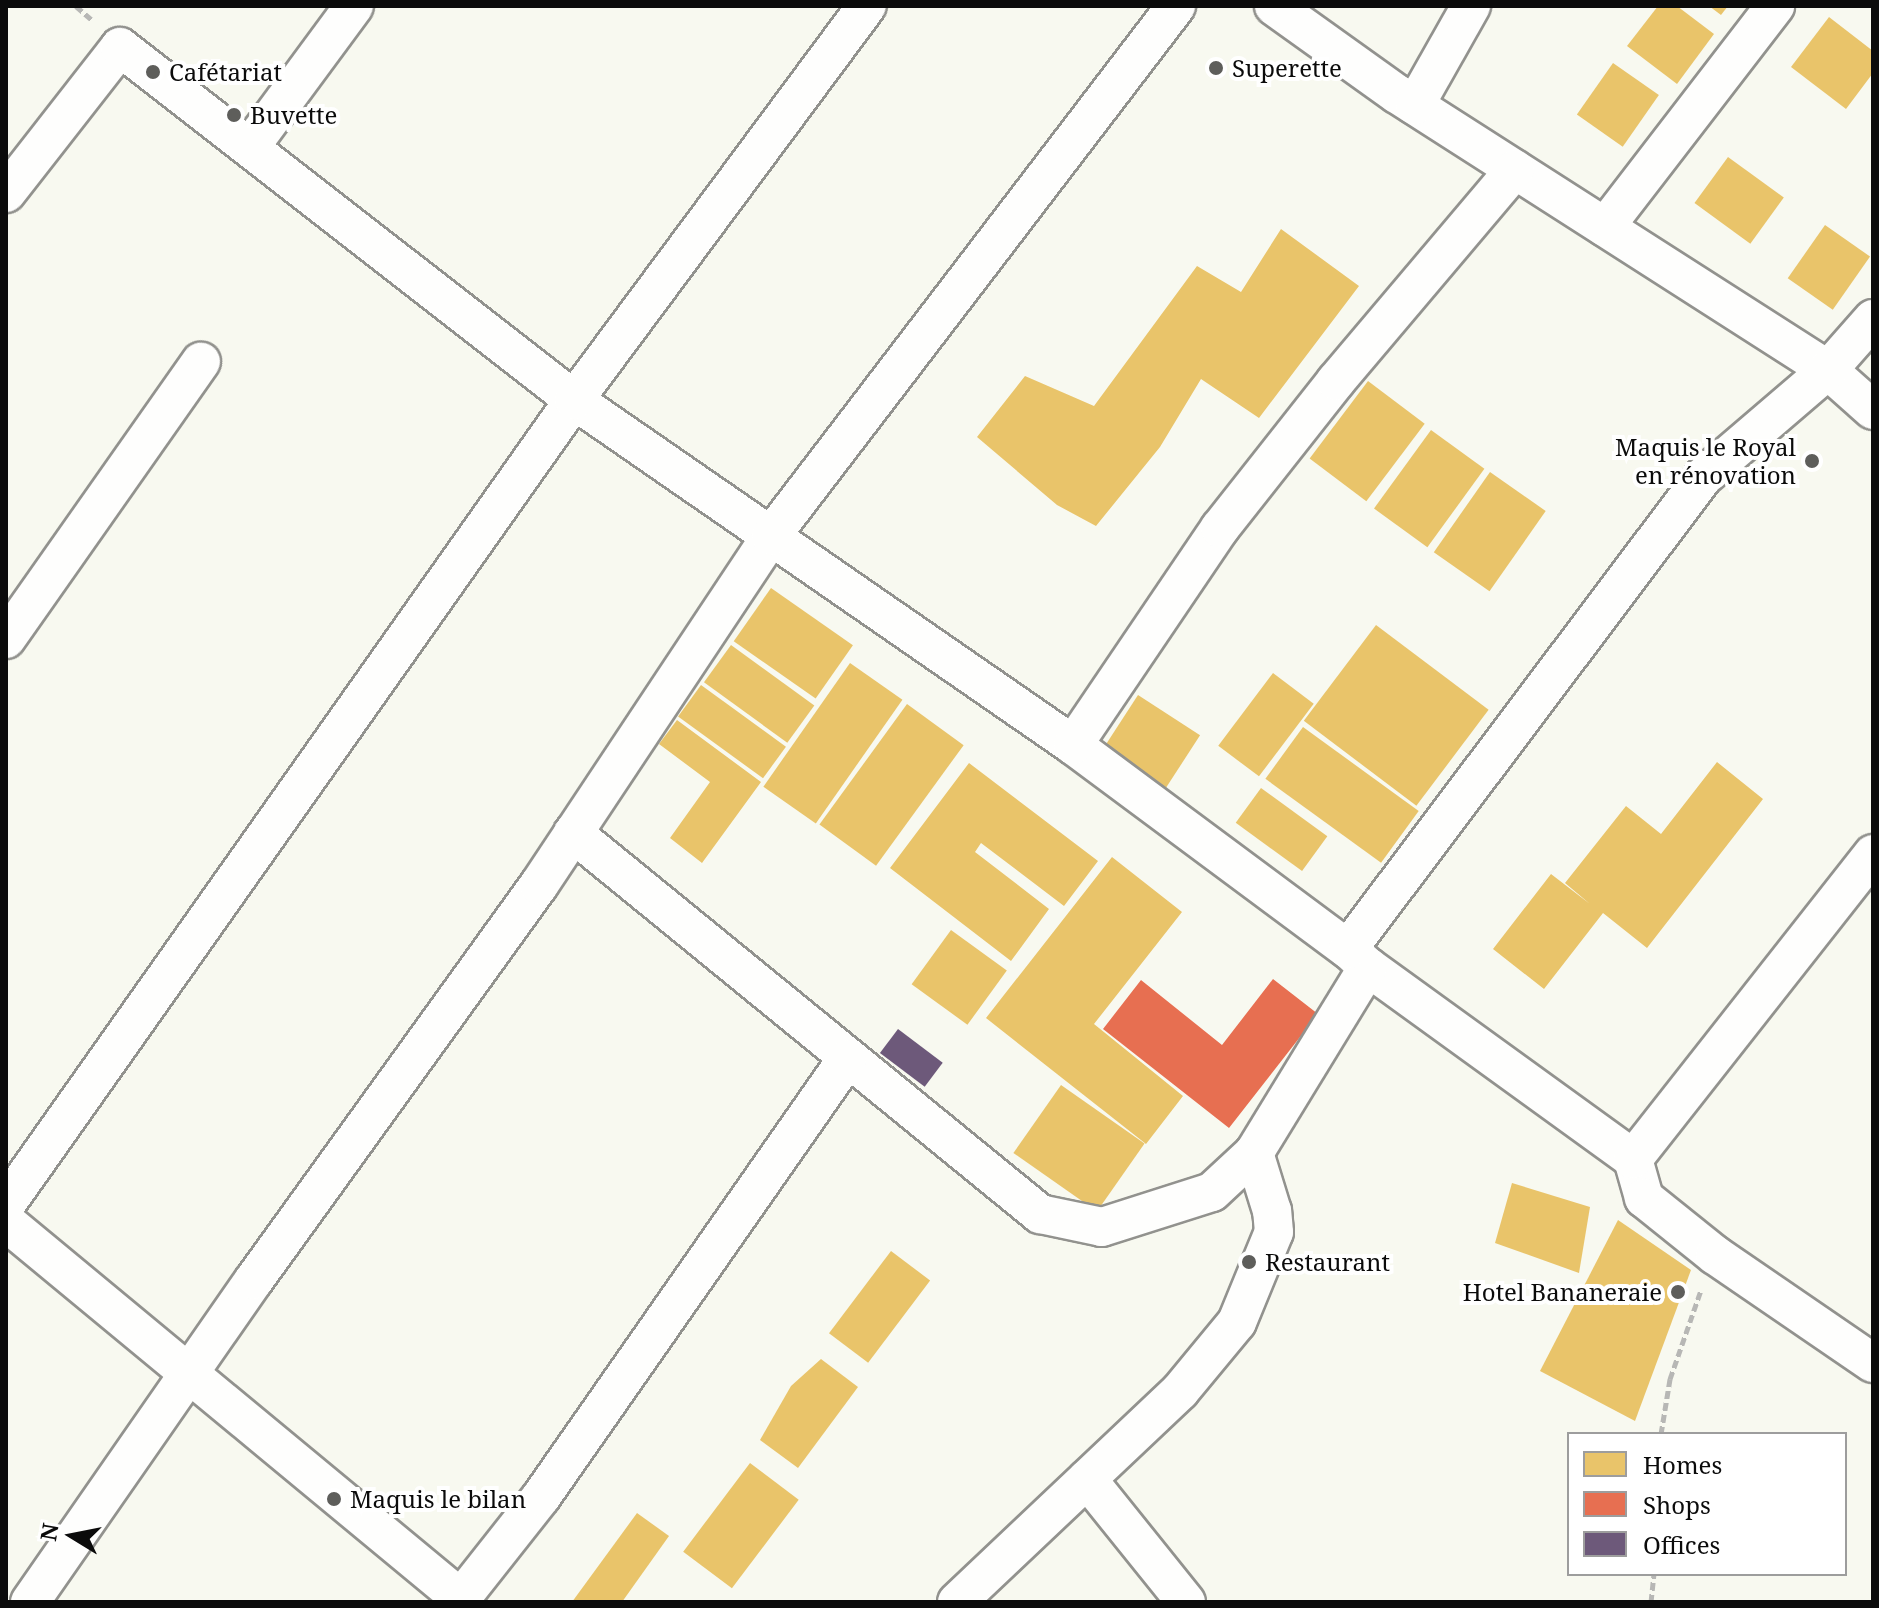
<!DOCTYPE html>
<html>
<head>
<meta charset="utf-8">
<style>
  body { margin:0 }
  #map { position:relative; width:1879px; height:1608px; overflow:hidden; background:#f8f9f0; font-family:"Noto Serif",serif }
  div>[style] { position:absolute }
  .homes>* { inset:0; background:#e9c46a; transform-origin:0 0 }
  .shops>* { inset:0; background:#e76f51 }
  .offices>* { inset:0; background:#6d597a; transform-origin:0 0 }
  .path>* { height:5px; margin-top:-2.5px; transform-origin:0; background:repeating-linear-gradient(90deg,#b7b7b5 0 8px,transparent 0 12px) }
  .roads { filter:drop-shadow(2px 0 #92928e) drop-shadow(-2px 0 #92928e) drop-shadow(0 2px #92928e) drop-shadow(0 -2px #92928e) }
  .minor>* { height:38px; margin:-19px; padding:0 19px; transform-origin:19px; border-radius:19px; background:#fefefd }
  .dots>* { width:22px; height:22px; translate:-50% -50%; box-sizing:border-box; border:4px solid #fff; border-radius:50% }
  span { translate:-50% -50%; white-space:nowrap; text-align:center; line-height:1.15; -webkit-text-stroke:8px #fff; paint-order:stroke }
  .poi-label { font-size:24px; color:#0b0b0b }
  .left { translate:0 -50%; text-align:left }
  .right { translate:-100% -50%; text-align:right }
  .frame { position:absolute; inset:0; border:8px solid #0b0b0b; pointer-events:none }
  .legend { position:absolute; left:1567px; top:1432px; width:280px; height:144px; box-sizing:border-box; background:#fff; border:2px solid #9d9d9d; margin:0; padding:10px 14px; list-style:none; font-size:24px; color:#0b0b0b }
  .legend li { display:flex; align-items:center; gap:16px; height:40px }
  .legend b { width:40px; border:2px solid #9d9d9d }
  .north { position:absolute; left:32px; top:1496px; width:80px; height:80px; -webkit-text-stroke:6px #fff; paint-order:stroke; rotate:280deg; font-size:22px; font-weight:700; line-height:32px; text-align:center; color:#0b0b0b }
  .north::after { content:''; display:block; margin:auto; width:28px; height:36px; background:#0b0b0b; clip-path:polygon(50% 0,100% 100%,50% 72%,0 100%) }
</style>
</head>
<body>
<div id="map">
  <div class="homes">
    <i style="clip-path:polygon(1658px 6px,1677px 6px,1714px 34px,1677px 84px,1627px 46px)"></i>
    <i style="clip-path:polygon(1709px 6px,1728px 6px,1721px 15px)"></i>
    <i style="clip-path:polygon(1829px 17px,1873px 51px,1873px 73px,1846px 109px,1791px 67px)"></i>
    <i style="left:1613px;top:63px;width:56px;height:63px;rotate:35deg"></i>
    <i style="left:1728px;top:157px;width:69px;height:57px;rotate:36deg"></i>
    <i style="left:1825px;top:225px;width:55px;height:65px;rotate:35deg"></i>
    <i style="clip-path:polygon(1281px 229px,1359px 286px,1259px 418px,1201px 379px,1160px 447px,1096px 526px,1057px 505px,977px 437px,1025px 376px,1094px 406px,1197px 266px,1241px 292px)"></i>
    <i style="left:1368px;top:381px;width:71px;height:97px;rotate:37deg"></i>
    <i style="left:1431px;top:430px;width:66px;height:97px;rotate:36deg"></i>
    <i style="left:1490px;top:472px;width:68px;height:98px;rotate:35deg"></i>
    <i style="left:771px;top:588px;width:100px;height:65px;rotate:35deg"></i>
    <i style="left:1376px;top:625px;width:141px;height:120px;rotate:37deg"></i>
    <i style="left:731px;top:645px;width:103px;height:46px;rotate:36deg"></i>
    <i style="left:850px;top:663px;width:64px;height:151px;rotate:35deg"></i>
    <i style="left:1273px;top:673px;width:51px;height:91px;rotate:37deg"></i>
    <i style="left:701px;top:685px;width:105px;height:39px;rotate:36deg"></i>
    <i style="left:1138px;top:695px;width:74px;height:73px;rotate:33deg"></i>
    <i style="left:907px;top:704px;width:70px;height:149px;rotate:36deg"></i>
    <i style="clip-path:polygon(677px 720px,761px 782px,702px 863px,670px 838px,710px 782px,659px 744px)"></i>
    <i style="left:1303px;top:727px;width:143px;height:64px;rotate:36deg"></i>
    <i style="clip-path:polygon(1717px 762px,1763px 799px,1647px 948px,1603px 913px,1544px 989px,1493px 949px,1551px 874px,1590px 904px,1565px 883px,1626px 806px,1661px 834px)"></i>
    <i style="clip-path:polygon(969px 763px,1098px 861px,1064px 906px,981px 843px,975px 852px,1049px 909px,1011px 961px,890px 868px)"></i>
    <i style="left:1261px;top:788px;width:82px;height:43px;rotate:36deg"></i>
    <i style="clip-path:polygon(1112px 857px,1182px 912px,1094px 1024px,1183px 1096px,1146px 1144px,986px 1018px)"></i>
    <i style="left:951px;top:930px;width:69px;height:67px;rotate:36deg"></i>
    <i style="left:1061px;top:1085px;width:102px;height:83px;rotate:35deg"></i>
    <i style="clip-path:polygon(1512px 1183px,1590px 1207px,1579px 1273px,1495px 1243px)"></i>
    <i style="clip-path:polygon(1618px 1220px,1691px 1270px,1635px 1421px,1540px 1371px)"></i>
    <i style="left:891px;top:1251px;width:49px;height:103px;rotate:37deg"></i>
    <i style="clip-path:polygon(821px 1359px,858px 1387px,798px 1468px,760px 1440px,791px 1386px)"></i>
    <i style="left:750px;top:1463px;width:61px;height:111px;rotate:37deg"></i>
    <i style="clip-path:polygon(637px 1513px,669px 1536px,622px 1602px,572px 1602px)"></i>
  </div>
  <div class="shops">
    <i style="clip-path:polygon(1273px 979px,1318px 1014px,1229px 1128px,1103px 1029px,1141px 980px,1222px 1045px)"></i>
  </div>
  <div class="offices">
    <i style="left:898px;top:1029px;width:56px;height:30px;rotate:37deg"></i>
  </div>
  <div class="path">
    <i style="left:76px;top:6px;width:23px;rotate:41deg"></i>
    <i style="left:1661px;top:1434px;width:56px;rotate:-80.7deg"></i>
    <i style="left:1670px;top:1379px;width:94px;rotate:-70.8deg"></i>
    <i style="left:1651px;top:1602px;width:28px;rotate:-84deg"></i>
  </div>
  <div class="roads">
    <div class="minor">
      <i style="left:1274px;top:6px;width:151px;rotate:35.6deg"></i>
      <i style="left:1397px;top:94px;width:512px;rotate:32.63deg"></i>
      <i style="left:1828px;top:370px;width:60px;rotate:41.6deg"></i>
      <i style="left:1415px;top:105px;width:114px;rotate:-60.5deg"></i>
      <i style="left:250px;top:147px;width:175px;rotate:-53.6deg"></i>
      <i style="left:6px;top:193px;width:185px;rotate:-52deg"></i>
      <i style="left:120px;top:47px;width:575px;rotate:37.87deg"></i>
      <i style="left:574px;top:400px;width:607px;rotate:34.66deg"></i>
      <i style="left:1073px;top:745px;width:342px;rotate:36.6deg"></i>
      <i style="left:1348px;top:949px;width:27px;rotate:42deg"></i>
      <i style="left:1368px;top:967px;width:327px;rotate:35.9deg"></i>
      <i style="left:1633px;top:1159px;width:41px;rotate:74.2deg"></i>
      <i style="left:1644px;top:1198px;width:91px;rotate:38.8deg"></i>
      <i style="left:1715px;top:1255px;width:191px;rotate:34.4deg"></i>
      <i style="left:1605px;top:227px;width:279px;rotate:-52.4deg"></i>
      <i style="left:6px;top:639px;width:339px;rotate:-54.9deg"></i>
      <i style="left:1073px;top:745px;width:262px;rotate:-55.9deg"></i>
      <i style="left:1220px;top:528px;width:187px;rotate:-51.7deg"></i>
      <i style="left:1336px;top:381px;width:277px;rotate:-49.8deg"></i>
      <i style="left:573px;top:833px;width:603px;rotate:39.21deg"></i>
      <i style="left:1040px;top:1214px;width:63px;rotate:11.8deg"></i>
      <i style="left:1102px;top:1227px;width:115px;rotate:-17.7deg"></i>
      <i style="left:1212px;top:1192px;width:57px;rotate:-42.9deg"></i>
      <i style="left:1254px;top:1153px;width:218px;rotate:-58.5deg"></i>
      <i style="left:1348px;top:949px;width:591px;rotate:-53.05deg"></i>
      <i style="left:1703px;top:477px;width:165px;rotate:-40.6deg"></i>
      <i style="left:1828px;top:370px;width:68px;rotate:-48.6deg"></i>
      <i style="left:1633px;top:1159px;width:388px;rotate:-51.8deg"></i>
      <i style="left:6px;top:1204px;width:984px;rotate:-54.76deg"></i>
      <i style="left:574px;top:400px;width:491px;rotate:-53.4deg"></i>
      <i style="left:6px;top:1222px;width:596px;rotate:39.62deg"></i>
      <i style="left:1087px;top:1479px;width:158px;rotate:51.2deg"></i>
      <i style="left:30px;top:1602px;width:392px;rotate:-55.2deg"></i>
      <i style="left:254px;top:1280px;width:487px;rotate:-54.2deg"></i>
      <i style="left:539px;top:885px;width:419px;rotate:-56.4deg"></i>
      <i style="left:771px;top:536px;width:667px;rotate:-52.61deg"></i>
      <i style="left:458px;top:1602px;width:134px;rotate:-51.7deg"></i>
      <i style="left:541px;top:1497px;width:534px;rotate:-55.06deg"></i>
      <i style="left:957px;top:1602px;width:307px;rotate:-43.4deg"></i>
      <i style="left:1180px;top:1391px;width:89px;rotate:-50.4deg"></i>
      <i style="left:1237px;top:1322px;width:97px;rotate:-67.7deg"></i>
      <i style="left:1274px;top:1232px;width:21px;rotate:-95deg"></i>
      <i style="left:1272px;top:1211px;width:61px;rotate:-107.2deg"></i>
    </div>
  </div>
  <div class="dots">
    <i style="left:1216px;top:68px;background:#5e5e5b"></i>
    <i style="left:153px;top:72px;background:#5e5e5b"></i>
    <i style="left:234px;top:115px;background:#5e5e5b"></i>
    <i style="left:1812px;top:461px;background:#5e5e5b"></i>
    <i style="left:1249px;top:1262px;background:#5e5e5b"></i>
    <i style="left:1678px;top:1292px;background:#5e5e5b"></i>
    <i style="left:334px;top:1499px;background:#5e5e5b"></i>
  </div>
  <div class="poi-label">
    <span class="left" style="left:1232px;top:68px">Superette</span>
    <span class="left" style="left:169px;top:72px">Cafétariat</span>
    <span class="left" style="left:250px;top:115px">Buvette</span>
    <span class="right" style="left:1796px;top:461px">Maquis le Royal<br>en rénovation</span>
    <span class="left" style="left:1265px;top:1262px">Restaurant</span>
    <span class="right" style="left:1662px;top:1292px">Hotel Bananeraie</span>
    <span class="left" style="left:350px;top:1499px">Maquis le bilan</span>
  </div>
  <div class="frame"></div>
  <ul class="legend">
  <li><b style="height:22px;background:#e9c46a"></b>Homes</li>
  <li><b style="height:22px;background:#e76f51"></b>Shops</li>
  <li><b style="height:22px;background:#6d597a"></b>Offices</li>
  </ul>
  <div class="north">N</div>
</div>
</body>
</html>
